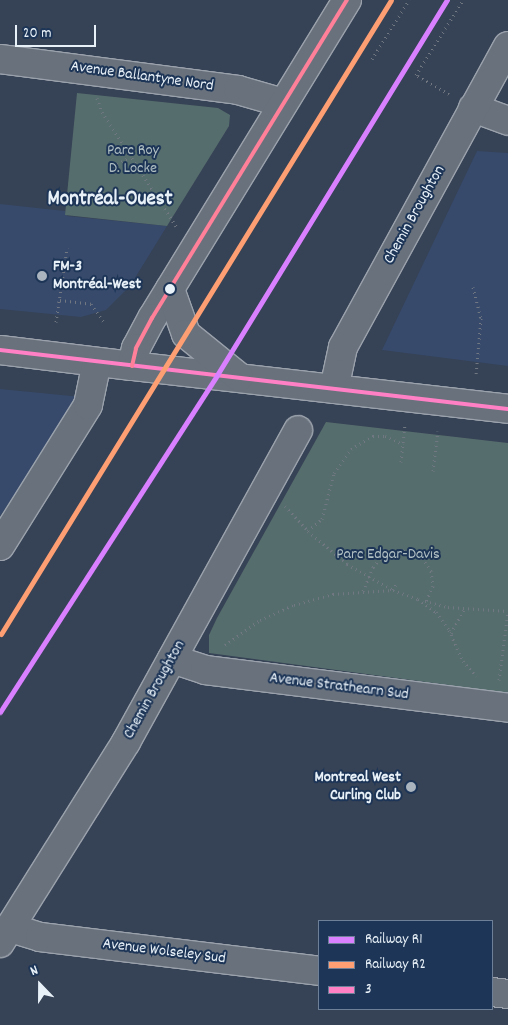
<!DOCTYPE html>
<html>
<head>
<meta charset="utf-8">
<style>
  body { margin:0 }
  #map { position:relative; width:508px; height:1025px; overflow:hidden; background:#364255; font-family:Dekko,sans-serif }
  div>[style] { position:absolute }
  .built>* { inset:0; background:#374a6b }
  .green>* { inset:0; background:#566d6d }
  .path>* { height:3px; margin-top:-1.5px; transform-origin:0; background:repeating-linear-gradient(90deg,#717882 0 1px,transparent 0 5px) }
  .roads { filter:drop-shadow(1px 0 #9ba2ac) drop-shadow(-1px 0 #9ba2ac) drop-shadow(0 1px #9ba2ac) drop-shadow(0 -1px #9ba2ac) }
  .minor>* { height:28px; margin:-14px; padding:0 14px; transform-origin:14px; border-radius:14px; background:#68717c }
  .major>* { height:28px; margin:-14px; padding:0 14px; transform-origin:14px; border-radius:14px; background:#68717c }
  .bus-1>* { height:4px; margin:-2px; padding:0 2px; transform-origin:2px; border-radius:2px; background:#ff80c5 }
  .bus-2>* { height:4px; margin:-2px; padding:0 2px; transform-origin:2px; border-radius:2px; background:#ff8098 }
  .rail-1>* { height:5px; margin:-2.5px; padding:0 2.5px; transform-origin:2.5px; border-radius:2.5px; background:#d880ff }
  .rail-2>* { height:5px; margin:-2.5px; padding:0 2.5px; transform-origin:2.5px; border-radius:2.5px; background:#fd9f72 }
  .dots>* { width:14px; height:14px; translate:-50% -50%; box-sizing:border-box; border:2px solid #1d3557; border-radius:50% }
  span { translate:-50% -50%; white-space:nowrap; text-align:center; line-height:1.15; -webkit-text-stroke:4px #1d3557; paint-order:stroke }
  .street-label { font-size:16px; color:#e8f1f8 }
  .park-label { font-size:16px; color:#b0bfc2 }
  .poi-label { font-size:16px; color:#e8f1f8; font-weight:700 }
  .left { translate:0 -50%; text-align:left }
  .right { translate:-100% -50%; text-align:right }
  .district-label { font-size:21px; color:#e8f1f8; font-weight:700 }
  .legend { position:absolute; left:318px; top:920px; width:175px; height:90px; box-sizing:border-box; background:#1d3557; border:1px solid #6e8097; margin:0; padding:6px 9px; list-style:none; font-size:15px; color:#e8f1f8 }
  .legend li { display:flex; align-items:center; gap:10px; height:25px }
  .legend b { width:25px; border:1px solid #6e8097 }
  .north { position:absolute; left:15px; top:960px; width:50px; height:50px; -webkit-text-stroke:4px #1d3557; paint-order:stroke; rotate:338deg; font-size:14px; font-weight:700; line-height:20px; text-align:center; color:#e8f1f8 }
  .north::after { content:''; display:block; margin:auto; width:18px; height:22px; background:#e8f1f8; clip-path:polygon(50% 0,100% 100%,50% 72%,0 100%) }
  .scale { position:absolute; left:15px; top:25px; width:81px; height:22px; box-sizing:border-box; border:2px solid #e8f1f8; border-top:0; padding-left:6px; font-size:15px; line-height:18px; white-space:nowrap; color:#e8f1f8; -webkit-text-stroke:4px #1d3557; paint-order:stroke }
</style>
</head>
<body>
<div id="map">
  <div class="built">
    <i style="clip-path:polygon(477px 151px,508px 153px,508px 366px,382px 350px)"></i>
    <i style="clip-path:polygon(0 204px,65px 211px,67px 216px,167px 226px,130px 286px,106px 310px,81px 317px,0 309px)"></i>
    <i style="clip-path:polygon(0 389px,82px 397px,0 516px)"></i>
  </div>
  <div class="green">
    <i style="clip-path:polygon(77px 93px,218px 108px,230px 115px,229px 126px,167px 226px,65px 215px)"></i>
    <i style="clip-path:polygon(326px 422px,508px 443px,508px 693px,209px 653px,209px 635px,217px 618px)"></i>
  </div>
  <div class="path">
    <i style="left:372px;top:59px;width:70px;rotate:-57.9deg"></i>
    <i style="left:449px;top:94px;width:38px;rotate:-150deg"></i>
    <i style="left:416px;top:75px;width:89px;rotate:-57.9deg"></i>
    <i style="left:97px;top:98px;width:15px;rotate:70deg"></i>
    <i style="left:102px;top:112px;width:136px;rotate:57deg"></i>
    <i style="left:117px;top:164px;width:15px;rotate:-28deg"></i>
    <i style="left:473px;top:287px;width:32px;rotate:76deg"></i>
    <i style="left:481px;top:318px;width:57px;rotate:95deg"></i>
    <i style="left:60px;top:300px;width:31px;rotate:7deg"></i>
    <i style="left:91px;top:304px;width:21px;rotate:55deg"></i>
    <i style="left:56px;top:322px;width:75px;rotate:-81.5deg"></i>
    <i style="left:401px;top:462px;width:39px;rotate:-84deg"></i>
    <i style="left:433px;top:471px;width:40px;rotate:-82.9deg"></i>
    <i style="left:285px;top:506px;width:34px;rotate:47deg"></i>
    <i style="left:308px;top:531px;width:51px;rotate:40.2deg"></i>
    <i style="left:347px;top:564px;width:53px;rotate:29.5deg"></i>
    <i style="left:393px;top:590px;width:9px;rotate:-63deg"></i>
    <i style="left:308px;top:531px;width:18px;rotate:-41deg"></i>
    <i style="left:322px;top:519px;width:48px;rotate:-75.4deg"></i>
    <i style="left:334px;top:473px;width:29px;rotate:-55deg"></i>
    <i style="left:351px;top:449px;width:26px;rotate:-31deg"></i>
    <i style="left:373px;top:436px;width:12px"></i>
    <i style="left:385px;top:436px;width:20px;rotate:24deg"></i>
    <i style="left:363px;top:591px;width:26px;rotate:-67deg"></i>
    <i style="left:373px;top:567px;width:17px;rotate:-50deg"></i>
    <i style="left:384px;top:554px;width:23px;rotate:-10deg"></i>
    <i style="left:407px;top:550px;width:17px;rotate:28deg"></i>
    <i style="left:422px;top:558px;width:16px;rotate:55deg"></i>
    <i style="left:431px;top:571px;width:15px;rotate:82deg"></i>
    <i style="left:433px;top:586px;width:19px;rotate:115deg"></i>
    <i style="left:425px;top:601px;width:24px;rotate:15deg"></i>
    <i style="left:448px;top:607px;width:60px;rotate:3.8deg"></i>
    <i style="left:451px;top:633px;width:29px;rotate:-61deg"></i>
    <i style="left:225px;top:645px;width:43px;rotate:-35.5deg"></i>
    <i style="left:260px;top:620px;width:37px;rotate:-24deg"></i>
    <i style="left:294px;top:605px;width:41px;rotate:-15.8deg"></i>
    <i style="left:333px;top:594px;width:60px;rotate:-3.8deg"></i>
    <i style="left:393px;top:590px;width:27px;rotate:20deg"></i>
    <i style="left:418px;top:599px;width:22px;rotate:36deg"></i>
    <i style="left:436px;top:612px;width:22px;rotate:54deg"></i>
    <i style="left:449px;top:630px;width:34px;rotate:66deg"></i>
    <i style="left:463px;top:661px;width:20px;rotate:49deg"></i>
    <i style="left:499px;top:680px;width:69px;rotate:-82.5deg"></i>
  </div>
  <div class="roads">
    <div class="minor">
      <i style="left:0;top:59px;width:240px;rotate:7.4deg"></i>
      <i style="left:238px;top:90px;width:47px;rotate:16.1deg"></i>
      <i style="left:473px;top:108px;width:37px;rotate:20deg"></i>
      <i style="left:0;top:350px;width:133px;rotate:6.9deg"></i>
      <i style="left:334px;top:389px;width:43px;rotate:-77.9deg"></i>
      <i style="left:343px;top:347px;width:343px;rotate:-61.3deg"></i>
      <i style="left:0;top:546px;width:166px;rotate:-58deg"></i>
      <i style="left:88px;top:405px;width:44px;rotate:-78.2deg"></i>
      <i style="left:172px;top:659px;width:35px;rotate:18deg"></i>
      <i style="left:205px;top:670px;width:305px;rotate:7.1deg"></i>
      <i style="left:11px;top:928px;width:30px;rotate:17deg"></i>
      <i style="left:40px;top:937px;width:281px;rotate:6.9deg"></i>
      <i style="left:0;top:943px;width:237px;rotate:-57.9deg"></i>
      <i style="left:126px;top:742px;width:356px;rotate:-61.1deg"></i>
      <i style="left:492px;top:992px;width:16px;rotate:7deg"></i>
    </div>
    <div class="major">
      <i style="left:347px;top:0;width:373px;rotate:121.5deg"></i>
      <i style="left:152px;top:318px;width:34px;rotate:118deg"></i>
      <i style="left:136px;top:348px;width:18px;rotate:103deg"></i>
      <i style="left:132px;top:366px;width:378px;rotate:6.5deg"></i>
      <i style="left:170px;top:289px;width:48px;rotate:70.4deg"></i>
      <i style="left:186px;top:334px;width:68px;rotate:39.1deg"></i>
    </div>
  </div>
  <div class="bus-1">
    <i style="left:0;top:350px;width:511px;rotate:6.62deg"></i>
  </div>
  <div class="bus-2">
    <i style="left:132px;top:366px;width:18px;rotate:-77deg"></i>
    <i style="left:136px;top:348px;width:34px;rotate:-62deg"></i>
    <i style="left:152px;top:318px;width:373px;rotate:-58.5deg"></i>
  </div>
  <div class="rail-1">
    <i style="left:0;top:712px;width:401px;rotate:-57.2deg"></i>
    <i style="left:217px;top:375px;width:440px;rotate:-58.5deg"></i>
  </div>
  <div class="rail-2">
    <i style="left:1px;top:634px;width:744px;rotate:-58.4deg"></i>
  </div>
  <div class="dots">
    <i style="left:42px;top:276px;background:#aab4bf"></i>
    <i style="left:170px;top:289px;background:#e8f1f8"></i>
    <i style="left:411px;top:787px;background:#aab4bf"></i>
  </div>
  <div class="street-label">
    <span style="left:142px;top:77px;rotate:8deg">Avenue Ballantyne Nord</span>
    <span style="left:415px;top:215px;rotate:-61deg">Chemin Broughton</span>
    <span style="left:339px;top:687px;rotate:7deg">Avenue Strathearn Sud</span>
    <span style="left:155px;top:690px;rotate:-61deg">Chemin Broughton</span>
    <span style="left:164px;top:952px;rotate:7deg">Avenue Wolseley Sud</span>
  </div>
  <div class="park-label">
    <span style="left:133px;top:160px">Parc Roy<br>D. Locke</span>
    <span style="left:388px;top:555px">Parc Edgar-Davis</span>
  </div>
  <div class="poi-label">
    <span class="left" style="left:53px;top:276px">FM-3<br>Montréal-West</span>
    <span class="right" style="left:401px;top:787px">Montreal West<br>Curling Club</span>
  </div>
  <div class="district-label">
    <span style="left:110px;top:200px">Montréal-Ouest</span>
  </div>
  <ul class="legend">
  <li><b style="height:6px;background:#d880ff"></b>Railway R1</li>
  <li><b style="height:6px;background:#fd9f72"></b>Railway R2</li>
  <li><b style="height:6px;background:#ff80c5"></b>3</li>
  </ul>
  <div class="north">N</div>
  <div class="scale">20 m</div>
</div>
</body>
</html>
